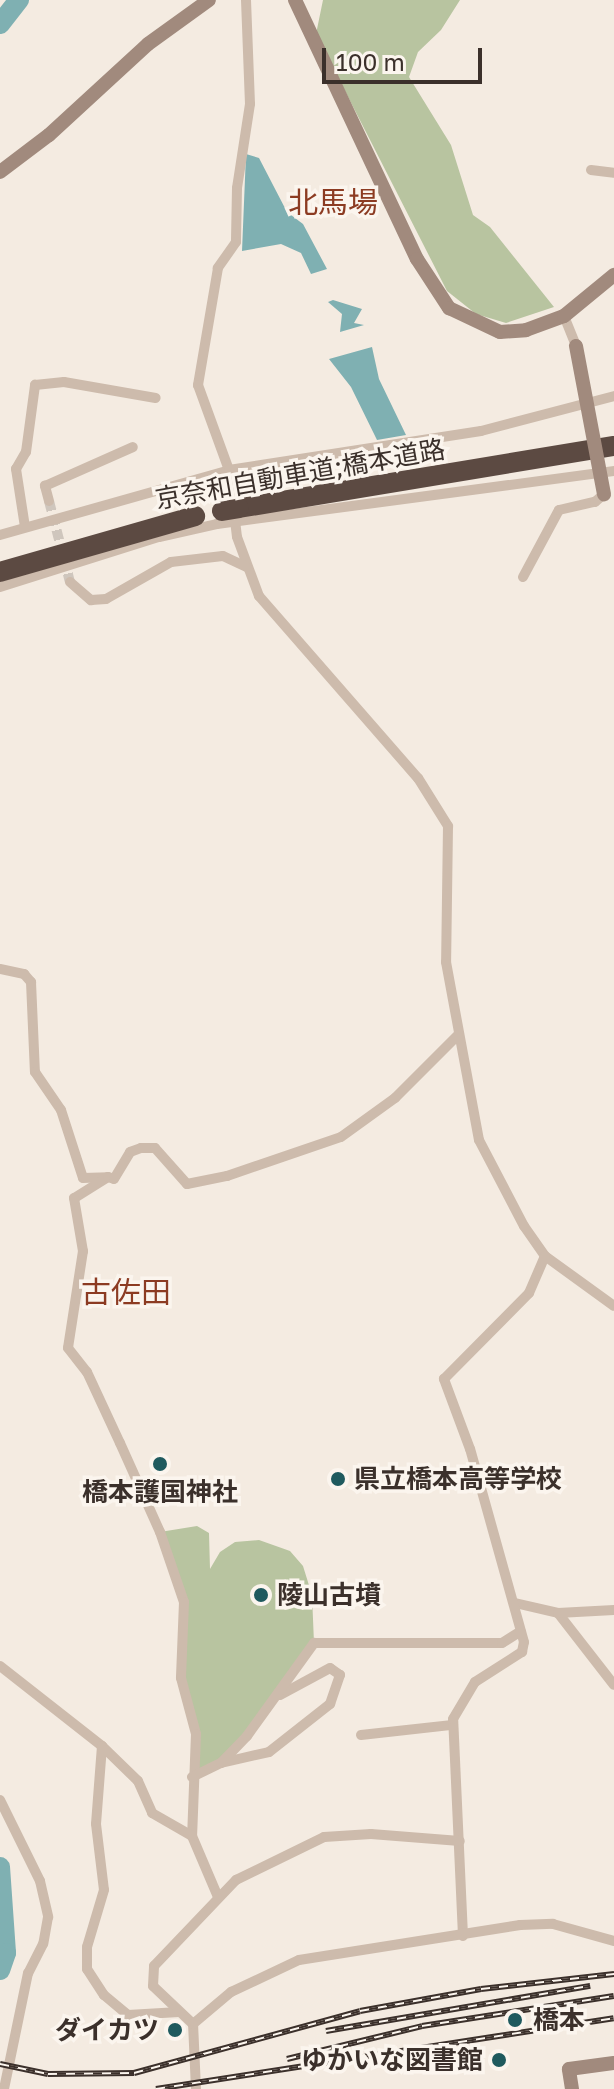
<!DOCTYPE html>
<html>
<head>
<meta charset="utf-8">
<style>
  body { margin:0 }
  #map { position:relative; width:614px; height:2089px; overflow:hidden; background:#f4ebe1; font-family:"Golos Text","Noto Sans JP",sans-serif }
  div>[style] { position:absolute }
  .green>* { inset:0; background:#b8c4a0 }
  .water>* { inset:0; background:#7fb0b2 }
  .river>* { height:20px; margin:-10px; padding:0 10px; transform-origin:10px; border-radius:10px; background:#7fb0b2 }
  .street-tunnel>* { height:10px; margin-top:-5px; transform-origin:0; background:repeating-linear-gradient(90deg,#cfc6bd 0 10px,transparent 0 15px) }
  .street>* { height:10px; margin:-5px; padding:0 5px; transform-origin:5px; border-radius:5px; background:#cdbbac }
  .secondary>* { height:14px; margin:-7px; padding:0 7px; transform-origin:7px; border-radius:7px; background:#a18a7d }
  .highway>* { height:20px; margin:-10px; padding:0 10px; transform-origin:10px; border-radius:10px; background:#5c4a42 }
  .rail>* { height:6px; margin-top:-3px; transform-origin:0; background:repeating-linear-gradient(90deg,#fbf5ee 0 9px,#3b302b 0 18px); box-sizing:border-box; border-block:2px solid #3b302b }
  .secondary-bridge>* { height:14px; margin:-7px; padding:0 7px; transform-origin:7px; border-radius:7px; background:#a18a7d }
  .highway-bridge>* { height:20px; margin:-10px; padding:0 10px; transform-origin:10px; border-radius:10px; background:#5c4a42 }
  .dots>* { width:22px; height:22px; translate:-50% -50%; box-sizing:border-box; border:4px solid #fbf5ee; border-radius:50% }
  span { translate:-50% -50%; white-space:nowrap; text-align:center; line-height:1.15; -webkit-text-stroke:7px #fbf5ee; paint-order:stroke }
  .street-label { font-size:26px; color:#3b302b }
  .poi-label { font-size:26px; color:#3b302b; font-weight:700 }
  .left { translate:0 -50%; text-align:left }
  .right { translate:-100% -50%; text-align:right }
  .quarter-label { font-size:30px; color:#8c3b22 }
  .scale { position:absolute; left:322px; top:48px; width:160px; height:36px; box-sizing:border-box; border:4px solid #3b302b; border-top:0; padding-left:10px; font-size:24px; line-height:28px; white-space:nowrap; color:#3b302b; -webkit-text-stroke:6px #fbf5ee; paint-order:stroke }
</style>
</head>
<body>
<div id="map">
  <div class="green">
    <i style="clip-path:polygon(323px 0,460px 0,441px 30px,418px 52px,409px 77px,451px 145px,473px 215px,490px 227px,554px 307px,506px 323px,476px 314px,447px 291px,316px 34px)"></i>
    <i style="clip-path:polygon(197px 1526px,209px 1533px,210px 1569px,220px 1552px,235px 1542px,259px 1540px,290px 1551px,303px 1566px,312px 1595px,314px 1643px,221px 1763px,192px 1777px,196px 1738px,181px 1678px,184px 1602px,160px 1532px)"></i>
  </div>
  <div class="water">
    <i style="clip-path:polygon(246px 154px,259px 158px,287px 212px,303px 224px,327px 269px,311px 274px,301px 253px,281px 244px,242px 251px)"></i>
    <i style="clip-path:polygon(333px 300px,362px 309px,354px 323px,364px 325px,340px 332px,342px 314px,328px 302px)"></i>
    <i style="clip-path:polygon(372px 347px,379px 379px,406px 435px,377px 440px,351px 387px,329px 359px)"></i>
  </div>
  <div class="river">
    <i style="left:0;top:24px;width:31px;rotate:-52deg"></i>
    <i style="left:0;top:1867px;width:86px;rotate:86deg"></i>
    <i style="left:6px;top:1953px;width:18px;rotate:109deg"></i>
  </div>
  <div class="street-tunnel">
    <i style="left:49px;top:501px;width:84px;rotate:75.5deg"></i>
  </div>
  <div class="street">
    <i style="left:246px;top:0;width:104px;rotate:87.8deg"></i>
    <i style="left:250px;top:104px;width:85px;rotate:98.8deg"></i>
    <i style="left:237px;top:188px;width:54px;rotate:91.1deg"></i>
    <i style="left:236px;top:242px;width:32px;rotate:125deg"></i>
    <i style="left:218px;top:268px;width:119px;rotate:99.7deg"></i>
    <i style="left:198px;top:385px;width:90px;rotate:70deg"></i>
    <i style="left:229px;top:470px;width:67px;rotate:83.2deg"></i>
    <i style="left:237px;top:537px;width:63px;rotate:69.6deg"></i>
    <i style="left:259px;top:596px;width:242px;rotate:48.9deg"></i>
    <i style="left:418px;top:778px;width:57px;rotate:58deg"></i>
    <i style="left:448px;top:826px;width:136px;rotate:90.8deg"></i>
    <i style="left:446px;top:962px;width:181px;rotate:79.5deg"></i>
    <i style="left:479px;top:1140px;width:97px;rotate:62.4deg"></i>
    <i style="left:524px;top:1226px;width:37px;rotate:55deg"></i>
    <i style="left:545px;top:1256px;width:85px;rotate:35.9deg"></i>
    <i style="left:591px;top:170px;width:23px;rotate:7deg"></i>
    <i style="left:564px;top:316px;width:32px;rotate:68deg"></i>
    <i style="left:49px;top:501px;width:16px;rotate:-105deg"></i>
    <i style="left:45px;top:486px;width:96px;rotate:-23.9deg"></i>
    <i style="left:25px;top:527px;width:59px;rotate:-98.8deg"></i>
    <i style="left:16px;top:469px;width:20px;rotate:-60deg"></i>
    <i style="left:26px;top:452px;width:68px;rotate:-82.3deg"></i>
    <i style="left:35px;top:385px;width:29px;rotate:-6deg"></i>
    <i style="left:64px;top:382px;width:93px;rotate:9.9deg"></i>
    <i style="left:0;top:535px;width:238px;rotate:-15.8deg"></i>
    <i style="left:229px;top:470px;width:255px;rotate:-8.8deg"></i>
    <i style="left:481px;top:431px;width:138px;rotate:-14.7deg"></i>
    <i style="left:523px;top:577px;width:76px;rotate:-61.8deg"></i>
    <i style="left:559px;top:510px;width:37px;rotate:-13deg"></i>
    <i style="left:595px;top:502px;width:12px;rotate:-42deg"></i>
    <i style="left:70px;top:582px;width:28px;rotate:41deg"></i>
    <i style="left:91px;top:600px;width:15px;rotate:-4deg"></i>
    <i style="left:106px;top:599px;width:75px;rotate:-29.6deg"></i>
    <i style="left:171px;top:562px;width:52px;rotate:-6.6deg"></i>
    <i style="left:223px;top:556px;width:26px;rotate:25deg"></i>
    <i style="left:0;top:587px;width:167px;rotate:-17.5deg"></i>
    <i style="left:159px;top:537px;width:59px;rotate:-12.6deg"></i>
    <i style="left:217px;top:524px;width:401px;rotate:-7.6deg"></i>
    <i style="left:0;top:969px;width:25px;rotate:12deg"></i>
    <i style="left:24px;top:974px;width:11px;rotate:49deg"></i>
    <i style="left:31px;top:982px;width:90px;rotate:87.5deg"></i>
    <i style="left:35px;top:1072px;width:46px;rotate:55.6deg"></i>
    <i style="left:61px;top:1110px;width:71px;rotate:72.1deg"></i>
    <i style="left:83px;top:1178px;width:25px;rotate:-2deg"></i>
    <i style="left:108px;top:1177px;width:40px;rotate:148deg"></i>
    <i style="left:74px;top:1198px;width:54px;rotate:80.4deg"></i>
    <i style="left:83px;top:1251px;width:98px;rotate:98.8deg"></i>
    <i style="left:68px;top:1348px;width:31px;rotate:52deg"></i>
    <i style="left:87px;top:1372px;width:78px;rotate:65.1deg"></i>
    <i style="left:120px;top:1443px;width:98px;rotate:65.8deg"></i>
    <i style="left:160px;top:1532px;width:74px;rotate:71.1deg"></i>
    <i style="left:184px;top:1602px;width:76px;rotate:92.3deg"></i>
    <i style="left:181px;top:1678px;width:58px;rotate:75deg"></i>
    <i style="left:196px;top:1734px;width:102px;rotate:92.2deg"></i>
    <i style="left:192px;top:1836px;width:66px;rotate:66.9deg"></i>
    <i style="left:108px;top:1177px;width:6px;rotate:18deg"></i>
    <i style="left:114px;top:1179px;width:31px;rotate:-59deg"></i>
    <i style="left:130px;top:1152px;width:12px;rotate:-20deg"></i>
    <i style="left:141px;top:1148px;width:14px"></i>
    <i style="left:155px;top:1148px;width:48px;rotate:48.4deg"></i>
    <i style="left:187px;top:1184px;width:41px;rotate:-11.3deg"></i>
    <i style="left:227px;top:1176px;width:120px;rotate:-18.9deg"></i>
    <i style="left:341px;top:1137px;width:67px;rotate:-35.8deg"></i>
    <i style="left:395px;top:1098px;width:88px;rotate:-45deg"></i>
    <i style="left:515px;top:1603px;width:44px;rotate:13.1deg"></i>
    <i style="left:558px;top:1613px;width:91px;rotate:52.1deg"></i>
    <i style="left:558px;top:1613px;width:56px;rotate:-3.1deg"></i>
    <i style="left:0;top:1666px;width:130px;rotate:38.1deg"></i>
    <i style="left:102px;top:1746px;width:78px;rotate:94.4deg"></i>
    <i style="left:96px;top:1824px;width:66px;rotate:83.1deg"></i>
    <i style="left:104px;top:1890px;width:59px;rotate:106.6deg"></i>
    <i style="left:87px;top:1947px;width:22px;rotate:90deg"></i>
    <i style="left:87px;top:1969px;width:31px;rotate:57deg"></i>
    <i style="left:104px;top:1995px;width:31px;rotate:40deg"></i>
    <i style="left:128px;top:2015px;width:51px;rotate:-3.4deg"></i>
    <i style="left:361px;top:1735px;width:92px;rotate:-6.3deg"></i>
    <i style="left:102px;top:1746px;width:50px;rotate:44.2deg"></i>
    <i style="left:138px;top:1781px;width:35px;rotate:66deg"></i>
    <i style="left:152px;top:1813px;width:46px;rotate:29.9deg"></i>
    <i style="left:221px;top:1763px;width:49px;rotate:-12.9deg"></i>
    <i style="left:269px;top:1752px;width:78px;rotate:-38.2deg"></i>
    <i style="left:330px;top:1704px;width:31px;rotate:-71deg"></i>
    <i style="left:340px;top:1675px;width:12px;rotate:-145deg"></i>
    <i style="left:330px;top:1668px;width:57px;rotate:151.6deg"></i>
    <i style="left:192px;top:1777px;width:32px;rotate:-26deg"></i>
    <i style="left:221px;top:1763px;width:37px;rotate:-46deg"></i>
    <i style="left:247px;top:1736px;width:115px;rotate:-54.2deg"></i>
    <i style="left:314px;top:1643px;width:188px"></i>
    <i style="left:502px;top:1643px;width:22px;rotate:-32deg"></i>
    <i style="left:0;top:1800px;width:90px;rotate:63.7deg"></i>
    <i style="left:40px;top:1881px;width:37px;rotate:77deg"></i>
    <i style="left:48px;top:1917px;width:27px;rotate:100deg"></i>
    <i style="left:43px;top:1944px;width:33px;rotate:117deg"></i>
    <i style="left:28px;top:1973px;width:118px;rotate:101.7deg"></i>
    <i style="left:463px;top:1936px;width:217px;rotate:-92.6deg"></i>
    <i style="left:453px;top:1719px;width:43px;rotate:-59.3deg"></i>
    <i style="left:475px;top:1682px;width:56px;rotate:-32.6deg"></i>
    <i style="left:522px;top:1652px;width:10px;rotate:-79deg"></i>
    <i style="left:524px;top:1642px;width:200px;rotate:-105.6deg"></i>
    <i style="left:470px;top:1449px;width:75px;rotate:-110.4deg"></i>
    <i style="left:444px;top:1379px;width:121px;rotate:-45.3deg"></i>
    <i style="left:529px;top:1293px;width:40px;rotate:-66.6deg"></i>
    <i style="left:193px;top:2024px;width:55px;rotate:-136.5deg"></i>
    <i style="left:153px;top:1986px;width:20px;rotate:-87deg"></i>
    <i style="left:154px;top:1966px;width:119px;rotate:-46.4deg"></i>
    <i style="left:236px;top:1880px;width:98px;rotate:-26deg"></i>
    <i style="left:324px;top:1837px;width:47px;rotate:-3.7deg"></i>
    <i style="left:371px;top:1834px;width:89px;rotate:4.5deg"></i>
    <i style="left:196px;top:2089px;width:65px;rotate:-92.6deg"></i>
    <i style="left:193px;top:2024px;width:50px;rotate:-40.1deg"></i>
    <i style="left:231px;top:1992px;width:75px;rotate:-25.2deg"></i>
    <i style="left:299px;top:1960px;width:224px;rotate:-9deg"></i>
    <i style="left:520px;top:1925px;width:33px;rotate:-2deg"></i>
    <i style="left:553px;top:1924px;width:63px;rotate:15.6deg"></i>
  </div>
  <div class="secondary">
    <i style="left:295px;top:0;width:286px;rotate:64.8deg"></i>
    <i style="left:417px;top:259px;width:59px;rotate:56.9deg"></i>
    <i style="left:449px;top:308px;width:56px;rotate:25.2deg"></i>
    <i style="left:500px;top:332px;width:26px;rotate:-4deg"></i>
    <i style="left:526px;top:330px;width:40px;rotate:-20.2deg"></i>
    <i style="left:564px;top:316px;width:65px;rotate:-39.4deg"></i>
    <i style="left:0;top:172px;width:61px;rotate:-37.1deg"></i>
    <i style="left:49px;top:135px;width:134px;rotate:-42.6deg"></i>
    <i style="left:148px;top:44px;width:75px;rotate:-35.8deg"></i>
    <i style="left:572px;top:2089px;width:20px;rotate:-99deg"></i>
    <i style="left:569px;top:2069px;width:45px;rotate:-7.6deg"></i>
  </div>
  <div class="highway">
    <i style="left:239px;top:508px;width:380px;rotate:-9.4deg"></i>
  </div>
  <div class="rail">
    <i style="left:326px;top:2031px;width:268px;rotate:-9.7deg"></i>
    <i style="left:287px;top:2059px;width:139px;rotate:-13.7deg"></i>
    <i style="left:422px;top:2026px;width:194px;rotate:-8.9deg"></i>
    <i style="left:0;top:2064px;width:49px;rotate:11.8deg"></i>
    <i style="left:48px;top:2074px;width:86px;rotate:-0.7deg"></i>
    <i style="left:134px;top:2073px;width:234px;rotate:-15.3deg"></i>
    <i style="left:360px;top:2011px;width:123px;rotate:-10.3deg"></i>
    <i style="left:481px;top:1989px;width:134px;rotate:-6.4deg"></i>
    <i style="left:156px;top:2089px;width:463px;rotate:-8.8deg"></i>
  </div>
  <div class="secondary-bridge">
    <i style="left:576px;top:346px;width:151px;rotate:79.3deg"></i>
  </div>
  <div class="highway-bridge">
    <i style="left:222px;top:511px;width:17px;rotate:-10deg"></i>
    <i style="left:0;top:572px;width:203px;rotate:-16deg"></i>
  </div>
  <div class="dots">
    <i style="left:160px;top:1464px;background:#1f5a5e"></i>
    <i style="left:338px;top:1479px;background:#1f5a5e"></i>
    <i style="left:261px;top:1595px;background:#1f5a5e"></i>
    <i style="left:515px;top:2020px;background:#1f5a5e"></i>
    <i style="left:175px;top:2030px;background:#1f5a5e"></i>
    <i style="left:499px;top:2060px;background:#1f5a5e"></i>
  </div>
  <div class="street-label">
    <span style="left:300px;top:474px;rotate:-10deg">京奈和自動車道;橋本道路</span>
  </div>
  <div class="poi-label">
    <span class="left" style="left:354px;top:1479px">県立橋本高等学校</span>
    <span style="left:160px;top:1492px">橋本護国神社</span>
    <span class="left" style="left:277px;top:1595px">陵山古墳</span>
    <span class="left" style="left:533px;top:2020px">橋本</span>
    <span class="right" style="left:159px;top:2030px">ダイカツ</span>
    <span class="right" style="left:483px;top:2060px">ゆかいな図書館</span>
  </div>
  <div class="quarter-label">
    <span style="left:333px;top:202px">北馬場</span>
    <span style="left:126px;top:1292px">古佐田</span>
  </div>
  <div class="scale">100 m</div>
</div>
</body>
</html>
